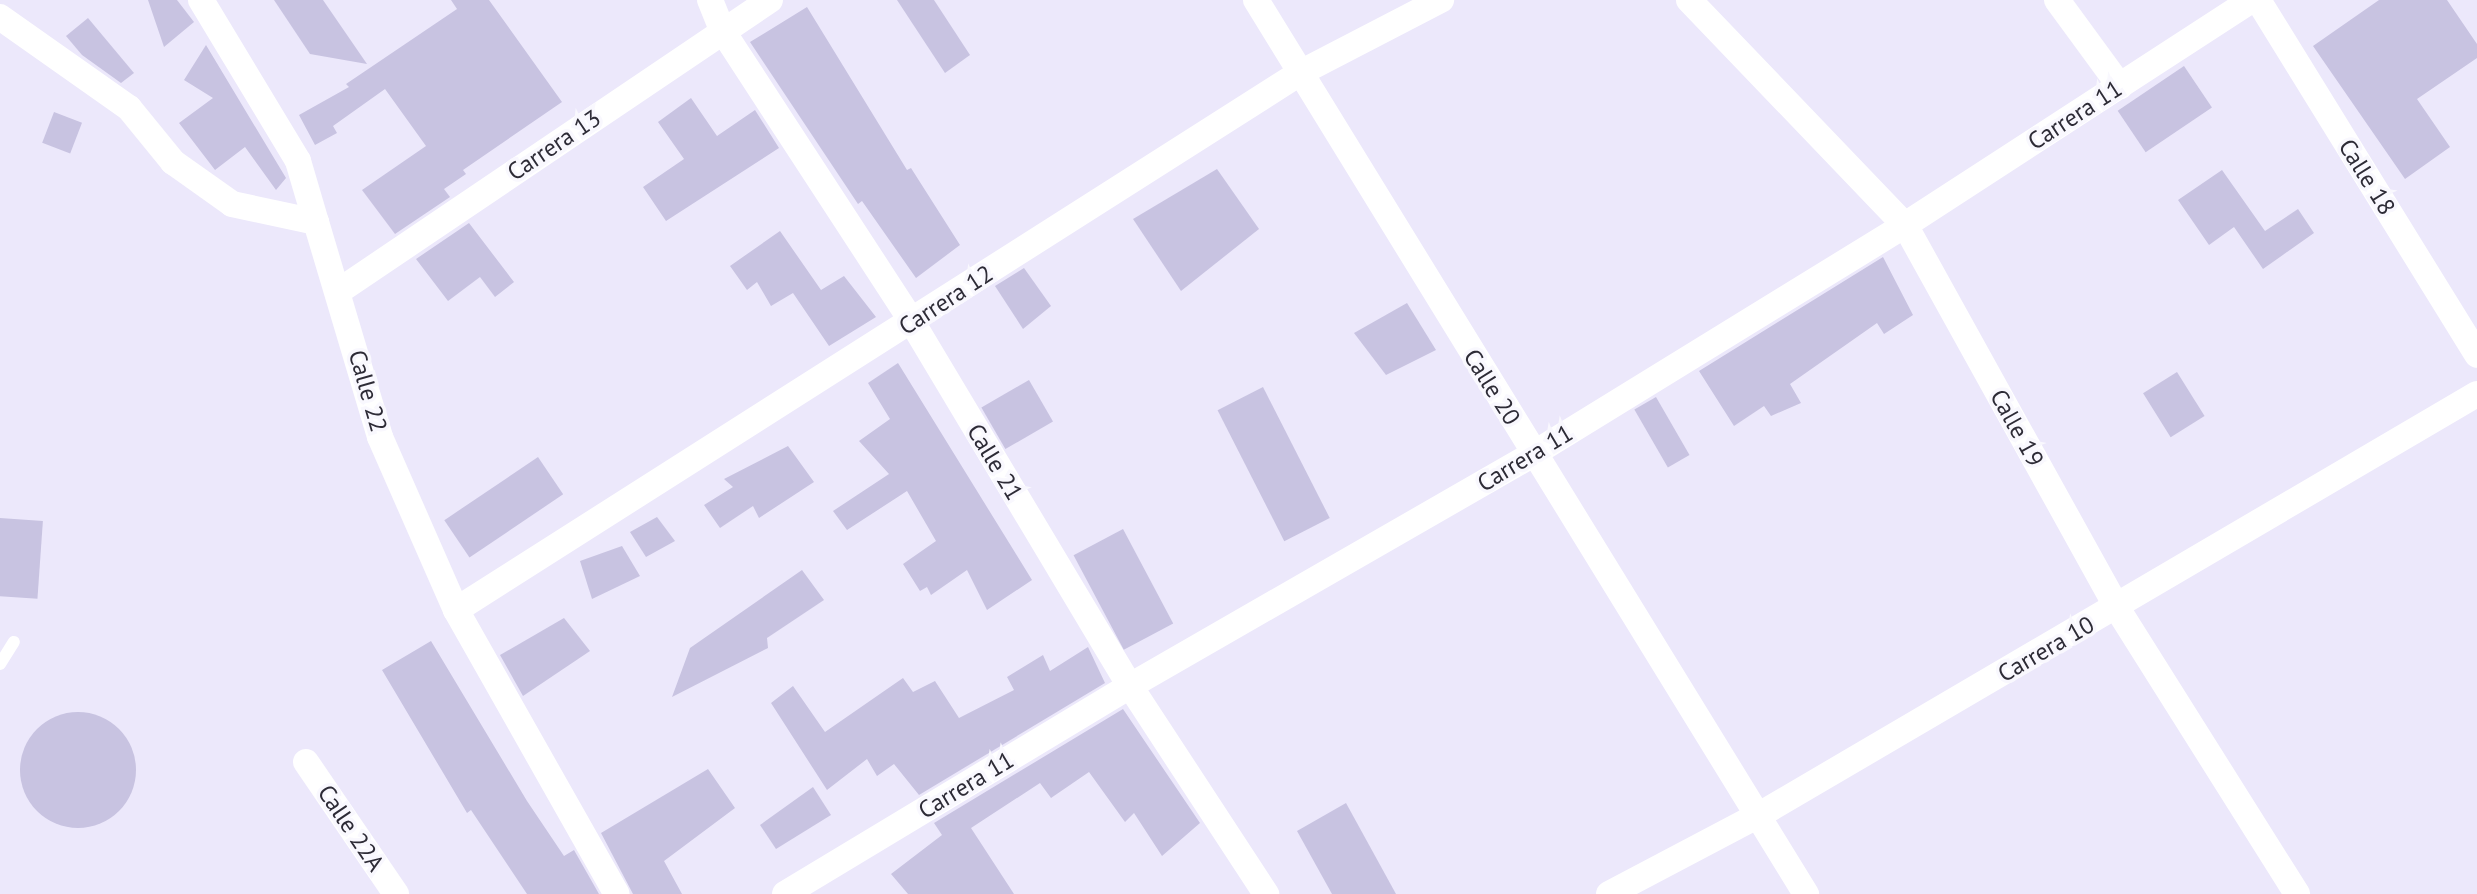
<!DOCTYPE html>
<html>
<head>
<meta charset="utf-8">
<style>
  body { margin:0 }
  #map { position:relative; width:2477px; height:894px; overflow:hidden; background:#ece8fb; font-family:"PT Sans",sans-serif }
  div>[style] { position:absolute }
  .building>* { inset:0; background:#c8c3e1; transform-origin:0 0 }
  .round { border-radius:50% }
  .service>* { height:12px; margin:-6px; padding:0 6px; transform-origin:6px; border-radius:6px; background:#fff }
  .minor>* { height:26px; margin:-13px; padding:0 13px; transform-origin:13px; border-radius:13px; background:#fff }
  span { translate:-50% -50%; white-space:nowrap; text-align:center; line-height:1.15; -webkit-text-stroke:7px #f9f8fe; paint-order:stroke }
  .street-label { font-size:24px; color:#2d2b36 }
</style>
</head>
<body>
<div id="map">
  <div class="building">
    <i style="clip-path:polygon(148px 0,177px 0,194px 22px,164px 47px)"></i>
    <i style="clip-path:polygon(274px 0,323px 0,367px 64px,310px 54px)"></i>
    <i style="clip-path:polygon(451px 0,489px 0,562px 102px,463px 170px,466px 174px,444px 189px,450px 197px,395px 234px,362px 190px,426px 146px,385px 89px,333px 126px,337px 133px,315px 145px,299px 115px,349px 87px,346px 84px,457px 9px)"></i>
    <i style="clip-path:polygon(897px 0,934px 0,970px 55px,945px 73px)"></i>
    <i style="clip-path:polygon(2379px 0,2447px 0,2477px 44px,2477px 58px,2417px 99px,2450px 147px,2405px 179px,2313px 46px)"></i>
    <i style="clip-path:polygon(807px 7px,907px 170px,911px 168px,960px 245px,916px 278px,862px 201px,858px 204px,750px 42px)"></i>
    <i style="clip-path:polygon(88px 18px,134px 73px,121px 83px,82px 55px,66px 36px)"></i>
    <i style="clip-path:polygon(206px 45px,286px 178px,276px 190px,245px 147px,215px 170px,179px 123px,213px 98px,184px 80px)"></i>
    <i style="left:2184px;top:66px;width:50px;height:80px;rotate:56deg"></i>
    <i style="clip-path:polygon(691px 98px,717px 136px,755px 110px,779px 148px,666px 221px,643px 187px,684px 159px,658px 122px)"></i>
    <i style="left:54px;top:112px;width:30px;height:33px;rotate:21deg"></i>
    <i style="clip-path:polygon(1217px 169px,1259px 229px,1181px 291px,1133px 219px)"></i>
    <i style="clip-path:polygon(2222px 170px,2265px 231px,2298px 209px,2314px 233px,2263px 269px,2234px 227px,2209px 245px,2178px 200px)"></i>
    <i style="clip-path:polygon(469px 223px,514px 282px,495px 297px,480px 277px,448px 301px,416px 259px)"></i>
    <i style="clip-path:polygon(780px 231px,821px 290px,844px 276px,876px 317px,829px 346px,793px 293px,771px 306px,757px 282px,747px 290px,730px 266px)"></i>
    <i style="clip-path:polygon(1883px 257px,1913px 315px,1884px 334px,1877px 323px,1790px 384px,1801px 403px,1771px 416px,1764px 406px,1734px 426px,1699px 371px)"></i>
    <i style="clip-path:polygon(1024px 268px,1051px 306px,1023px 329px,995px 286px)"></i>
    <i style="clip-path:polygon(1407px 303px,1436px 350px,1386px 375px,1354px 333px)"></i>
    <i style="clip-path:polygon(898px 363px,1032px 580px,987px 610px,967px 570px,931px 595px,927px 587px,920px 591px,903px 564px,936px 541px,907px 491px,847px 530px,833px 511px,889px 474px,859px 441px,890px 419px,868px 383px)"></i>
    <i style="left:2177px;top:372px;width:52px;height:40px;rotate:58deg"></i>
    <i style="left:1029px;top:380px;width:48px;height:55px;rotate:60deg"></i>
    <i style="left:1263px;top:387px;width:147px;height:51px;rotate:63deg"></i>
    <i style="left:1656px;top:397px;width:67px;height:25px;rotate:60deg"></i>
    <i style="clip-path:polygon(788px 446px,814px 482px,759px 518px,753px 506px,720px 528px,704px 505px,733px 487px,724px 479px)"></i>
    <i style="left:538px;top:457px;width:45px;height:113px;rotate:56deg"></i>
    <i style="clip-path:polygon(657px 517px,675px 541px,646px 557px,630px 532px)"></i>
    <i style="left:0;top:518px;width:43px;height:78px;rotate:4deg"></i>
    <i style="left:1123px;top:529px;width:107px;height:56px;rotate:62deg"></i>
    <i style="clip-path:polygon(622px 546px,640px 576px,592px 599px,580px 561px)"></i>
    <i style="clip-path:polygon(802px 570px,824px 600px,767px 638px,768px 648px,672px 697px,690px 648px)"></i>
    <i style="clip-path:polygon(564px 618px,590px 651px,523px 696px,500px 655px)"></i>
    <i style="clip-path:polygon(431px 641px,527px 801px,564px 856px,574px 850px,599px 894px,527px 894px,471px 810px,467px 813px,382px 670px)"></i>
    <i style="clip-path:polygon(1088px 647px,1105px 683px,919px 795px,894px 764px,877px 776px,867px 759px,827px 790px,771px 703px,793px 686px,825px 732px,903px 678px,913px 692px,935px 681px,959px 718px,1014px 690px,1007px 677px,1043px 655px,1050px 671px)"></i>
    <i style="clip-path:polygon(1123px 709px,1200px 823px,1162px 856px,1134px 813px,1125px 822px,1089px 772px,1051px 798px,1040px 783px,971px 828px,1014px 894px,908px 894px,891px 874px,942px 835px,934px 823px)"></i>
    <i class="round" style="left:20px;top:712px;width:116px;height:116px"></i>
    <i style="clip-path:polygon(708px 769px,735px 808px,664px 861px,682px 894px,633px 894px,601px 833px)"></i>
    <i style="clip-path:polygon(813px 787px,831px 815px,776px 849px,760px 825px)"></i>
    <i style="clip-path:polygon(1346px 803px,1396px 894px,1332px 894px,1297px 831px)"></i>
  </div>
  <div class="service">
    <i style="left:0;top:664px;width:26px;rotate:-58deg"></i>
  </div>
  <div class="minor">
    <i style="left:201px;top:0;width:188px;rotate:58.9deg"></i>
    <i style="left:298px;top:161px;width:64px;rotate:73.6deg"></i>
    <i style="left:710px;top:0;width:32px;rotate:68deg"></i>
    <i style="left:722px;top:30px;width:348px;rotate:56.9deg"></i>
    <i style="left:912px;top:322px;width:424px;rotate:59.1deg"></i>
    <i style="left:1130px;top:686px;width:249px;rotate:56.8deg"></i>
    <i style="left:1256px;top:0;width:1050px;rotate:58.4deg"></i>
    <i style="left:1689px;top:0;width:312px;rotate:46.2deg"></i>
    <i style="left:1905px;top:225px;width:438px;rotate:61deg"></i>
    <i style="left:2117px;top:608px;width:338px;rotate:57.8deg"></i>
    <i style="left:2057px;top:0;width:107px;rotate:53.8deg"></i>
    <i style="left:2258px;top:0;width:417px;rotate:58.3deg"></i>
    <i style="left:0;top:17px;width:158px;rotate:35.2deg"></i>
    <i style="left:129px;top:108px;width:70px;rotate:50.8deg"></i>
    <i style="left:173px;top:162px;width:72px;rotate:35.4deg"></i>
    <i style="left:232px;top:204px;width:86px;rotate:12.1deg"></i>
    <i style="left:316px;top:222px;width:224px;rotate:73.4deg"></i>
    <i style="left:380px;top:437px;width:189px;rotate:66.3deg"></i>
    <i style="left:456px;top:610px;width:326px;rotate:60.5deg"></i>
    <i style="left:339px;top:291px;width:520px;rotate:-34.03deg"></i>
    <i style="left:456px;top:610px;width:1000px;rotate:-32.47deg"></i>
    <i style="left:1300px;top:73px;width:159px;rotate:-27.4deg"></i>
    <i style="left:306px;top:762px;width:160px;rotate:55.7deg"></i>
    <i style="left:785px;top:894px;width:403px;rotate:-31.1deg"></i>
    <i style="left:1130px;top:686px;width:465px;rotate:-29.9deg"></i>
    <i style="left:1533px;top:454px;width:437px;rotate:-31.6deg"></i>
    <i style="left:1905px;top:225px;width:413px;rotate:-33deg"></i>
    <i style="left:1609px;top:894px;width:172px;rotate:-27.8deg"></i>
    <i style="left:1761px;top:814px;width:830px;rotate:-30.4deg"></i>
  </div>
  <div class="street-label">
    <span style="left:2075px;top:115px;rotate:-33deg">Carrera 11</span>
    <span style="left:554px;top:145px;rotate:-34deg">Carrera 13</span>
    <span style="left:2367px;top:177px;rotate:58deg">Calle 18</span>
    <span style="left:946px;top:300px;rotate:-33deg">Carrera 12</span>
    <span style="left:1492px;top:387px;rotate:58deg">Calle 20</span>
    <span style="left:368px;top:391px;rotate:74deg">Calle 22</span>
    <span style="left:2017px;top:428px;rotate:61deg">Calle 19</span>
    <span style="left:1525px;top:458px;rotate:-31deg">Carrera 11</span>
    <span style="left:995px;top:462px;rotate:59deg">Calle 21</span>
    <span style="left:2046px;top:649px;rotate:-30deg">Carrera 10</span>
    <span style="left:966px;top:785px;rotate:-31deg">Carrera 11</span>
    <span style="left:351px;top:828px;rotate:56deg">Calle 22A</span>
  </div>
</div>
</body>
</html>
